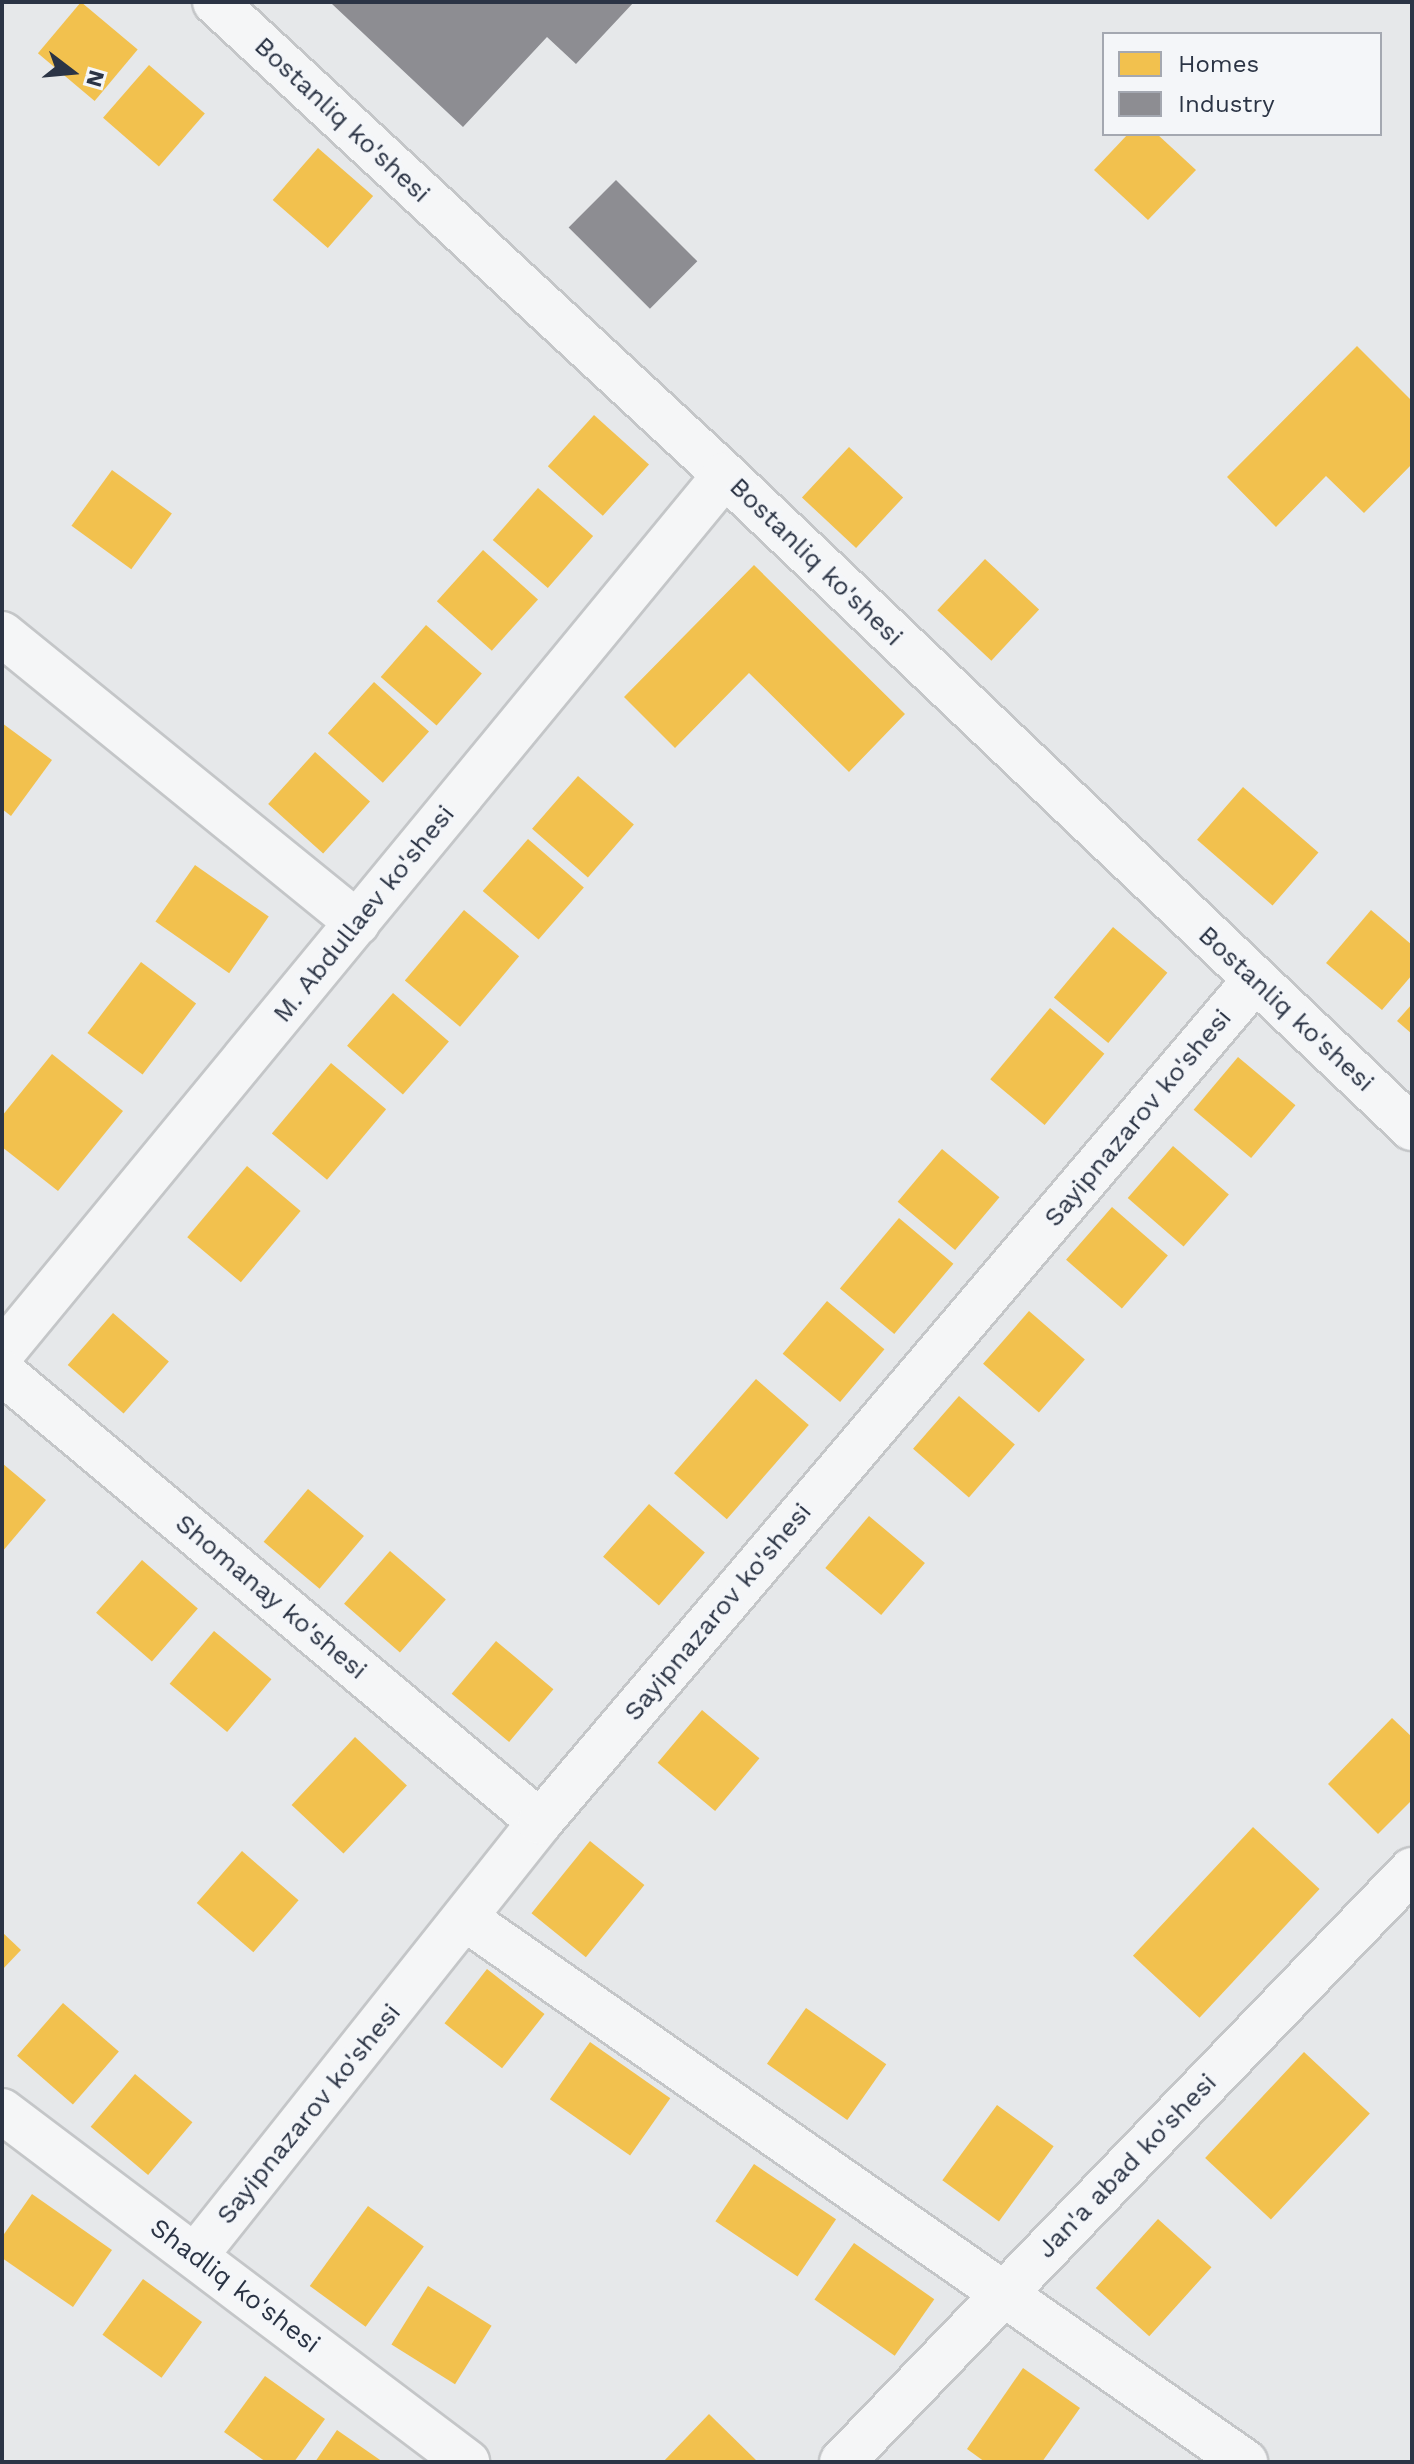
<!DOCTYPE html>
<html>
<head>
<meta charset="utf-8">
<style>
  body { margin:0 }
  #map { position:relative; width:1414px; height:2464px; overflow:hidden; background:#e6e8ea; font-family:"Work Sans",sans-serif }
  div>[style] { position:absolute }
  .homes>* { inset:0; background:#f2c14e; transform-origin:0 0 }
  .industry>* { inset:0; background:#8d8d92; transform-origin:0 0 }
  .roads { filter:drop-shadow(2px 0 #c4c6c8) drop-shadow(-2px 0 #c4c6c8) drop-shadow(0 2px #c4c6c8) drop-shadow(0 -2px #c4c6c8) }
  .minor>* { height:44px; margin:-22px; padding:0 22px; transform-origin:22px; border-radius:22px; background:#f5f6f7 }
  span { translate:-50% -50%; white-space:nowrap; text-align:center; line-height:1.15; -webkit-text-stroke:8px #f4f6f9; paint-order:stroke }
  .street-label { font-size:26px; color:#2b3445 }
  .frame { position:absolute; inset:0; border:4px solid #2b3445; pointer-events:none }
  .legend { position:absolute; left:1102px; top:32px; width:280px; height:104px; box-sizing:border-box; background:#f4f6f9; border:2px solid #a4a8b1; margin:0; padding:10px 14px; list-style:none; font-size:24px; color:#2b3445 }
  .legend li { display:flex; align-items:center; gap:16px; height:40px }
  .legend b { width:40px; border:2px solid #a4a8b1 }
  .north { position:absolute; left:32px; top:32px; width:80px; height:80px; -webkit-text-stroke:6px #f4f6f9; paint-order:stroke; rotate:106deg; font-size:22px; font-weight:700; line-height:32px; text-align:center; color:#2b3445 }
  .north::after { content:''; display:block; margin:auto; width:28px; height:36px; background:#2b3445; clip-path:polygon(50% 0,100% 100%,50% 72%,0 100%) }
</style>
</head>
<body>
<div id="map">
  <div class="homes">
    <i style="left:81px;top:2px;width:74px;height:67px;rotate:40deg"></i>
    <i style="left:149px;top:65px;width:74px;height:70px;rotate:41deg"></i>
    <i style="clip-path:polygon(1128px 134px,1157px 134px,1196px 170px,1148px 220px,1094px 170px)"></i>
    <i style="left:318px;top:148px;width:73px;height:69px;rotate:41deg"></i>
    <i style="clip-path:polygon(1357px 346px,1412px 401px,1412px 464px,1364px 513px,1326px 476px,1276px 527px,1227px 477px)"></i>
    <i style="left:594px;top:415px;width:74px;height:69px;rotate:42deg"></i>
    <i style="left:849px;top:447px;width:74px;height:69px;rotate:43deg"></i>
    <i style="left:112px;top:470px;width:74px;height:69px;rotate:36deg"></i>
    <i style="left:538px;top:488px;width:73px;height:69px;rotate:41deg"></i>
    <i style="left:483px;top:550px;width:74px;height:69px;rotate:42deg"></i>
    <i style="left:985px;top:559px;width:74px;height:70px;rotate:43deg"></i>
    <i style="clip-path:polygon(754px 565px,905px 714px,849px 772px,749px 673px,675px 748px,624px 697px)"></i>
    <i style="left:426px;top:625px;width:74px;height:69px;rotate:41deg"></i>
    <i style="left:374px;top:682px;width:74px;height:69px;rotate:42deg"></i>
    <i style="clip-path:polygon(2px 723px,52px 760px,11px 816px,2px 809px)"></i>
    <i style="left:315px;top:752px;width:74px;height:70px;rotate:42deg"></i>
    <i style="left:578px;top:776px;width:74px;height:70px;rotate:41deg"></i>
    <i style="left:1243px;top:787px;width:100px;height:70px;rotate:41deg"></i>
    <i style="left:528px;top:839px;width:74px;height:69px;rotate:41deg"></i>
    <i style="left:195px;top:865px;width:90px;height:69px;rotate:35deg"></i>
    <i style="left:464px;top:910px;width:72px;height:92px;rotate:40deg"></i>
    <i style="clip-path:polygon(1371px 910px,1412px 945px,1412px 975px,1382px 1010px,1326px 963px)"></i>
    <i style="left:1113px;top:927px;width:71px;height:92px;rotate:40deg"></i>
    <i style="left:141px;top:962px;width:69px;height:89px;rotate:37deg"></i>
    <i style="left:393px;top:993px;width:74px;height:70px;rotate:41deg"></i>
    <i style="clip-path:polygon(1412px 1004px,1412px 1034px,1397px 1021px)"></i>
    <i style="left:1050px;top:1008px;width:71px;height:93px;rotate:40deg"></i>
    <i style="clip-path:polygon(52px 1054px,123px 1111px,58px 1191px,2px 1147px,2px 1116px)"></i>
    <i style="left:1238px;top:1057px;width:75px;height:69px;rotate:40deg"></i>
    <i style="left:331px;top:1063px;width:72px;height:92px;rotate:40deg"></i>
    <i style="left:1173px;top:1146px;width:74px;height:69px;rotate:41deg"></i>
    <i style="left:942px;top:1149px;width:75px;height:69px;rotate:40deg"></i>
    <i style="left:247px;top:1166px;width:70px;height:93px;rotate:40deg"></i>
    <i style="left:1112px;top:1207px;width:74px;height:70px;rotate:41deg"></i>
    <i style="left:899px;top:1218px;width:71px;height:92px;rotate:40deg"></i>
    <i style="left:827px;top:1301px;width:75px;height:69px;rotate:40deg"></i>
    <i style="left:1029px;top:1311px;width:74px;height:70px;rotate:41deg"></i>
    <i style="left:113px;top:1313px;width:74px;height:69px;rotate:41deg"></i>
    <i style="left:756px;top:1379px;width:70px;height:125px;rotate:41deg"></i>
    <i style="left:959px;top:1396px;width:74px;height:70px;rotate:41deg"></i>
    <i style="clip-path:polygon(2px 1463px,46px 1500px,2px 1552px)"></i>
    <i style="left:308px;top:1489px;width:73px;height:69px;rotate:40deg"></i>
    <i style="left:649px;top:1504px;width:74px;height:70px;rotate:41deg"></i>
    <i style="left:869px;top:1516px;width:73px;height:68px;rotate:40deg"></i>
    <i style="left:390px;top:1551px;width:74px;height:70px;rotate:41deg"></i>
    <i style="left:142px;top:1560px;width:74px;height:70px;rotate:41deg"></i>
    <i style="left:214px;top:1631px;width:75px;height:69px;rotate:40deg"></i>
    <i style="left:496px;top:1641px;width:75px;height:69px;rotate:40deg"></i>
    <i style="left:702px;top:1710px;width:75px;height:69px;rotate:40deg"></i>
    <i style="clip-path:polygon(1392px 1718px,1412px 1737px,1412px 1800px,1378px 1834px,1328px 1784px)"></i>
    <i style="left:355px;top:1737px;width:71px;height:93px;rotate:43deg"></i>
    <i style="left:1253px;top:1827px;width:91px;height:176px;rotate:43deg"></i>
    <i style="left:590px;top:1841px;width:70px;height:93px;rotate:39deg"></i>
    <i style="left:242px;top:1851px;width:75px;height:69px;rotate:41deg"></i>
    <i style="clip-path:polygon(2px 1932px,21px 1950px,2px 1970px)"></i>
    <i style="left:487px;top:1969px;width:73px;height:69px;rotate:38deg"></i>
    <i style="left:63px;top:2003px;width:74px;height:70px;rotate:41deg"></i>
    <i style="left:806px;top:2008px;width:98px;height:68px;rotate:35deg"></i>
    <i style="left:590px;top:2042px;width:98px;height:70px;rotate:35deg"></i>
    <i style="left:1304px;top:2052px;width:90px;height:145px;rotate:43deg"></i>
    <i style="left:135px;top:2074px;width:75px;height:69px;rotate:40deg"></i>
    <i style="left:997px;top:2105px;width:70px;height:93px;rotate:36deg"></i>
    <i style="left:754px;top:2164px;width:99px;height:69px;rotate:34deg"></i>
    <i style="clip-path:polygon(32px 2194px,112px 2250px,73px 2307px,2px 2258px,2px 2237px)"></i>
    <i style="left:368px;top:2206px;width:69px;height:99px;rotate:36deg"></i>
    <i style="left:1158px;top:2219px;width:72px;height:93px;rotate:42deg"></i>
    <i style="left:854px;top:2243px;width:98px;height:69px;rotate:35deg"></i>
    <i style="left:143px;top:2279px;width:73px;height:69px;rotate:36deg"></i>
    <i style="left:428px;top:2286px;width:75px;height:69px;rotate:32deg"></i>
    <i style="clip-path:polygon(1023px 2368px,1080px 2408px,1042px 2462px,985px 2462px,967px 2449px)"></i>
    <i style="clip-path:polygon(265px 2376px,325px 2419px,294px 2462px,266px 2462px,224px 2432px)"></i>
    <i style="clip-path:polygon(709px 2414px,758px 2462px,663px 2462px)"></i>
    <i style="clip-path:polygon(337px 2430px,383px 2462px,315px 2462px)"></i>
  </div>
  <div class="industry">
    <i style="clip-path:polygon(634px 2px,576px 64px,547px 37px,463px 127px,332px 4px)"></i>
    <i style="left:616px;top:180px;width:115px;height:67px;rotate:45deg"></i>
  </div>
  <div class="roads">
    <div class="minor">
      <i style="left:215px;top:2px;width:696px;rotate:42.84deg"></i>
      <i style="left:725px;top:475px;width:948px;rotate:43.55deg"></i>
      <i style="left:2px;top:634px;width:458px;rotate:39.1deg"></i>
      <i style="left:2px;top:1353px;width:1137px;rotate:-50.53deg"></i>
      <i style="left:2px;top:1372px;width:701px;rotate:39.91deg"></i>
      <i style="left:466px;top:1919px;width:950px;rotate:34.88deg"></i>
      <i style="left:2px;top:2111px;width:583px;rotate:37.05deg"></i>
      <i style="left:196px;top:2255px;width:553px;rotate:-51.53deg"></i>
      <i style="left:540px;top:1822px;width:1105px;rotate:-49.66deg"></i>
      <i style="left:842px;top:2462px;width:822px;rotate:-46.08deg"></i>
    </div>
  </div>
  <div class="street-label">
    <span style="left:342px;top:120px;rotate:43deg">Bostanliq ko'shesi</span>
    <span style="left:816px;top:562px;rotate:44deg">Bostanliq ko'shesi</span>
    <span style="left:364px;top:914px;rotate:-51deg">M. Abdullaev ko'shesi</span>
    <span style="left:1286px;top:1009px;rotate:43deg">Bostanliq ko'shesi</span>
    <span style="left:1138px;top:1118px;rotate:-50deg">Sayipnazarov ko'shesi</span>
    <span style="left:271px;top:1597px;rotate:40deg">Shomanay ko'shesi</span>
    <span style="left:718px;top:1612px;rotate:-50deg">Sayipnazarov ko'shesi</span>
    <span style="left:309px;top:2114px;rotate:-51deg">Sayipnazarov ko'shesi</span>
    <span style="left:1127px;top:2166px;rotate:-46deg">Jan'a abad ko'shesi</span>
    <span style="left:235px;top:2286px;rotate:37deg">Shadliq ko'shesi</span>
  </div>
  <div class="frame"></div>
  <ul class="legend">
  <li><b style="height:22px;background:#f2c14e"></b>Homes</li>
  <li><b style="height:22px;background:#8d8d92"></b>Industry</li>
  </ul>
  <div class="north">N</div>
</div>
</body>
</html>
